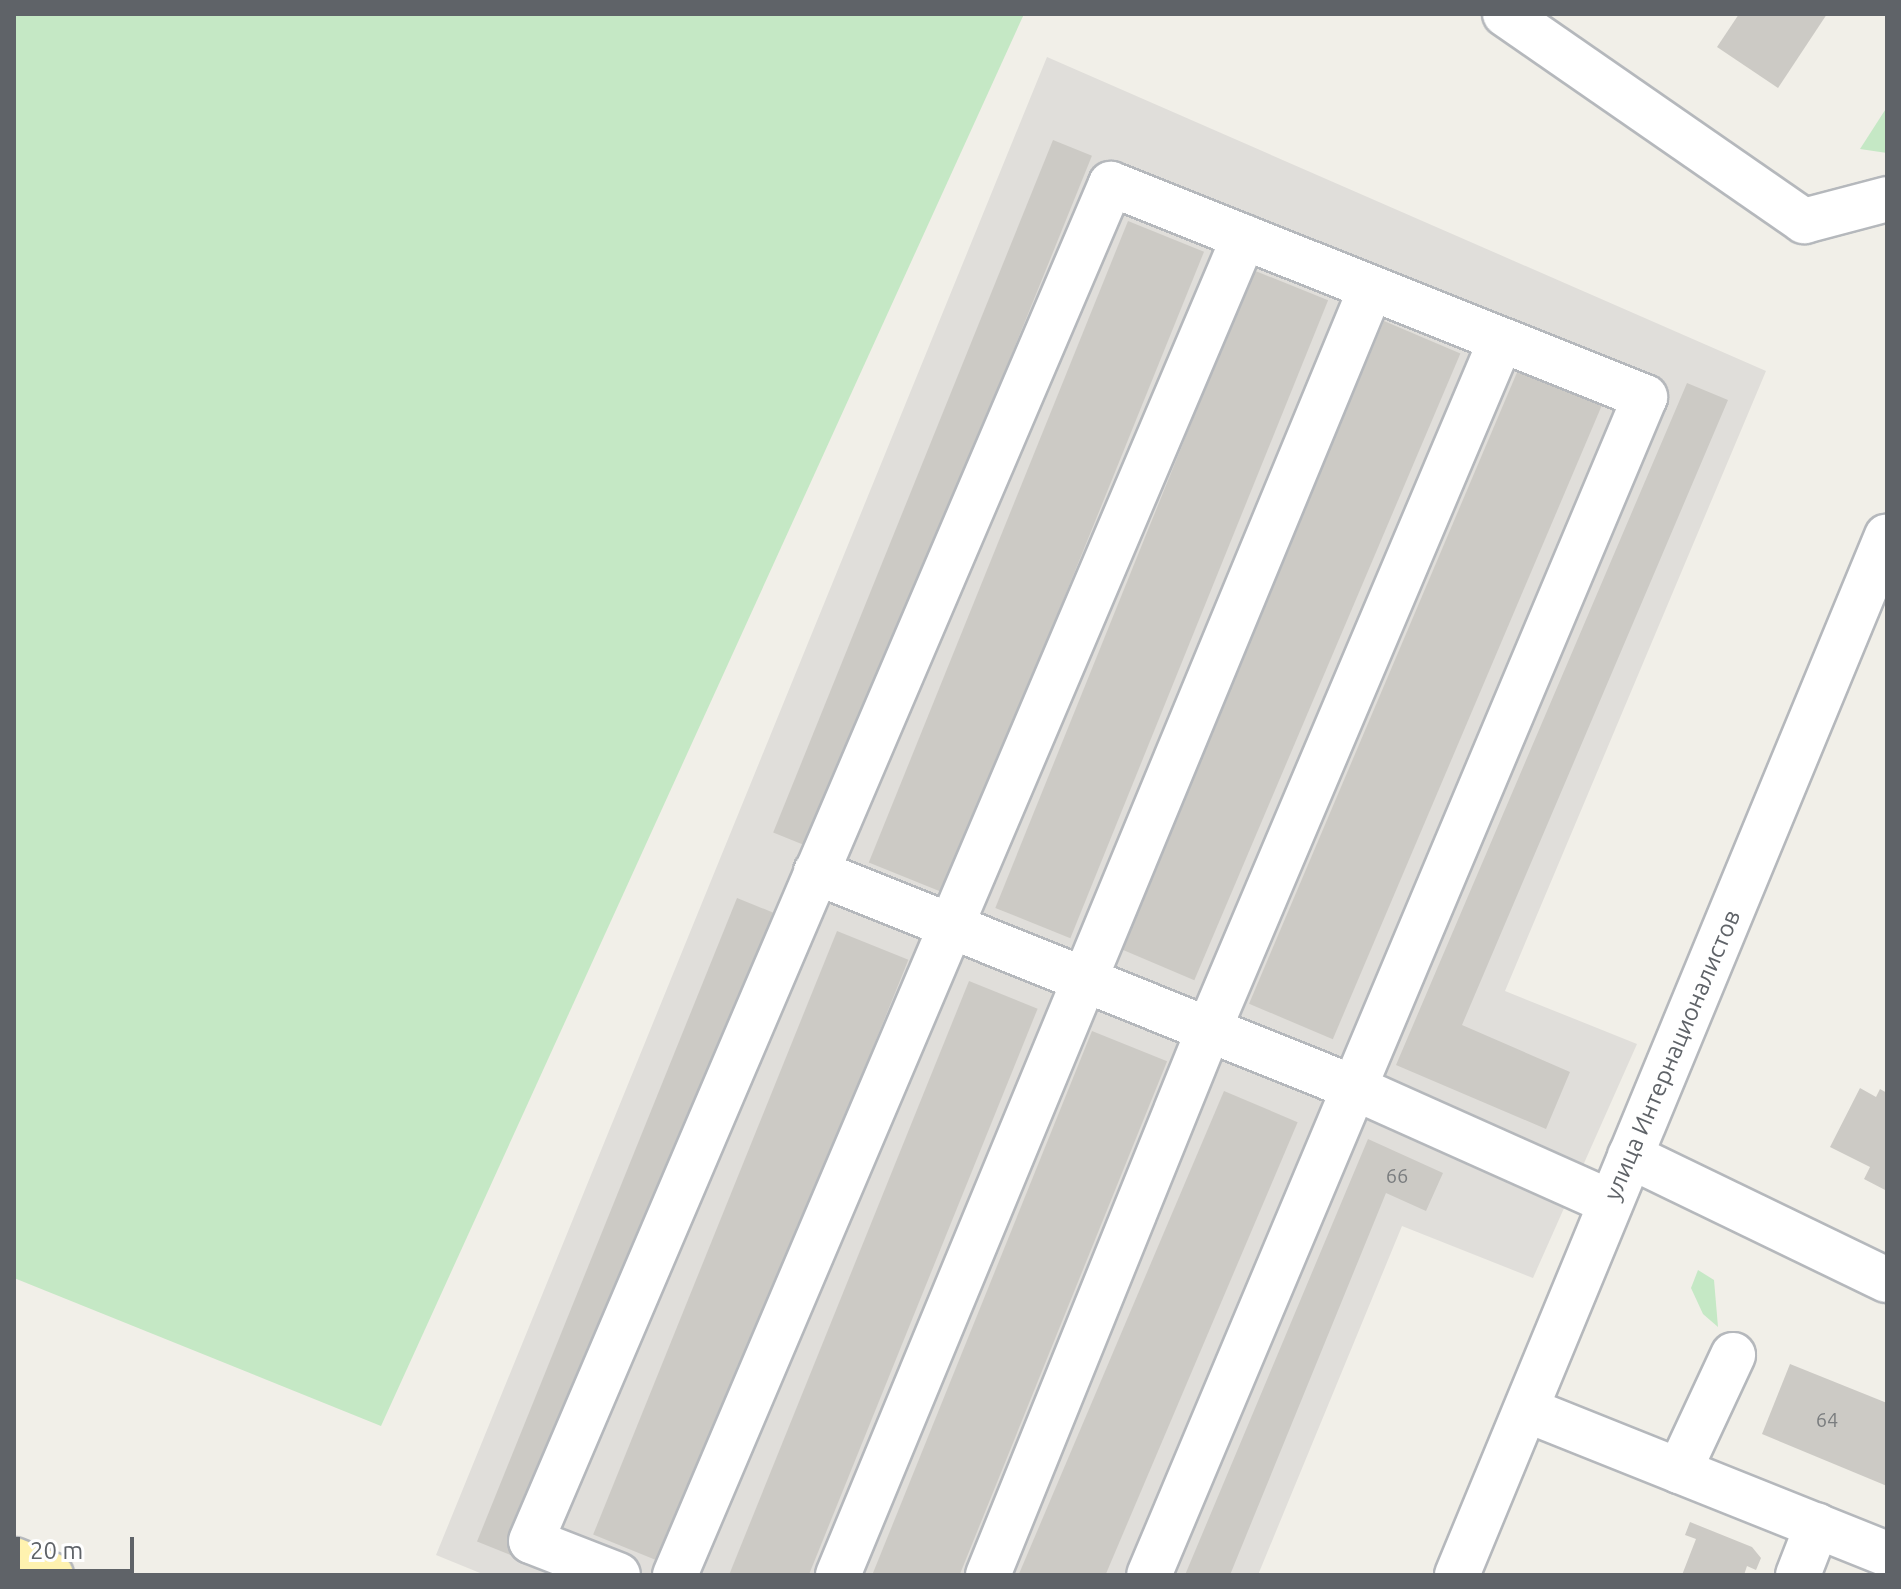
<!DOCTYPE html>
<html>
<head>
<meta charset="utf-8">
<style>
  body { margin:0 }
  #map { position:relative; width:1901px; height:1589px; overflow:hidden; background:#f1efe8; font-family:Ubuntu,sans-serif }
  div>[style] { position:absolute }
  .industrial>* { inset:0; background:#e0deda }
  .green>* { inset:0; background:#c5e8c5 }
  .building>* { inset:0; background:#cccac5; transform-origin:0 0 }
  .roads { filter:drop-shadow(2px 0 #b5b8bc) drop-shadow(-2px 0 #b5b8bc) drop-shadow(0 2px #b5b8bc) drop-shadow(0 -2px #b5b8bc) }
  .minor>* { height:44px; margin:-22px; padding:0 22px; transform-origin:22px; border-radius:22px; background:#fff }
  .major>* { height:44px; margin:-22px; padding:0 22px; transform-origin:22px; border-radius:22px; background:#fff2af }
  span { translate:-50% -50%; white-space:nowrap; text-align:center; line-height:1.15; -webkit-text-stroke:7px #fff; paint-order:stroke }
  .number-label { font-size:20px; color:#7a7d7f }
  .number-label span { -webkit-text-stroke-width:0 }
  .street-label { font-size:24px; color:#5f6368 }
  .frame { position:absolute; inset:0; border:16px solid #5f6368; pointer-events:none }
  .scale { position:absolute; left:16px; top:1537px; width:118px; height:36px; box-sizing:border-box; border:4px solid #5f6368; border-top:0; padding-left:10px; font-size:24px; line-height:28px; white-space:nowrap; color:#5f6368; -webkit-text-stroke:6px #fff; paint-order:stroke }
</style>
</head>
<body>
<div id="map">
  <div class="industrial">
    <i style="clip-path:polygon(1047px 57px,1766px 371px,1505px 991px,1637px 1044px,1533px 1278px,1402px 1226px,1258px 1575px,485px 1575px,436px 1555px)"></i>
  </div>
  <div class="green">
    <i style="clip-path:polygon(14px 14px,1024px 14px,381px 1426px,14px 1278px)"></i>
    <i style="clip-path:polygon(1887px 107px,1887px 153px,1860px 149px)"></i>
    <i style="clip-path:polygon(1698px 1270px,1714px 1280px,1718px 1327px,1703px 1314px,1691px 1288px)"></i>
  </div>
  <div class="building">
    <i style="clip-path:polygon(1739px 14px,1827px 14px,1778px 88px,1717px 47px)"></i>
    <i style="left:1053px;top:140px;width:42px;height:747px;rotate:22deg"></i>
    <i style="left:1128px;top:221px;width:82px;height:692px;rotate:22deg"></i>
    <i style="left:1253px;top:270px;width:81px;height:688px;rotate:22deg"></i>
    <i style="left:1384px;top:321px;width:83px;height:681px;rotate:23deg"></i>
    <i style="left:1521px;top:363px;width:91px;height:696px;rotate:23deg"></i>
    <i style="clip-path:polygon(1687px 383px,1728px 400px,1462px 1025px,1570px 1072px,1546px 1129px,1396px 1065px)"></i>
    <i style="left:737px;top:898px;width:40px;height:694px;rotate:22deg"></i>
    <i style="left:837px;top:931px;width:77px;height:651px;rotate:22deg"></i>
    <i style="left:969px;top:981px;width:74px;height:643px;rotate:22deg"></i>
    <i style="left:1092px;top:1031px;width:81px;height:589px;rotate:22deg"></i>
    <i style="clip-path:polygon(1860px 1088px,1876px 1097px,1880px 1089px,1887px 1093px,1887px 1191px,1864px 1179px,1870px 1167px,1830px 1147px)"></i>
    <i style="left:1224px;top:1091px;width:80px;height:524px;rotate:23deg"></i>
    <i style="clip-path:polygon(1368px 1139px,1443px 1173px,1426px 1211px,1386px 1193px,1230px 1575px,1185px 1575px)"></i>
    <i style="clip-path:polygon(1790px 1364px,1887px 1403px,1887px 1486px,1762px 1434px)"></i>
    <i style="clip-path:polygon(1690px 1522px,1752px 1547px,1761px 1558px,1756px 1570px,1747px 1566px,1744px 1575px,1682px 1575px,1696px 1539px,1685px 1535px)"></i>
  </div>
  <div class="roads">
    <div class="minor">
      <i style="left:1505px;top:14px;width:364px;rotate:34.7deg"></i>
      <i style="left:1804px;top:221px;width:86px;rotate:-14.8deg"></i>
      <i style="left:816px;top:872px;width:583px;rotate:21.86deg"></i>
      <i style="left:1357px;top:1089px;width:277px;rotate:24.1deg"></i>
      <i style="left:1630px;top:1156px;width:285px;rotate:25.8deg"></i>
      <i style="left:1527px;top:1410px;width:388px;rotate:21.8deg"></i>
      <i style="left:1679px;top:1471px;width:128px;rotate:-65deg"></i>
      <i style="left:618px;top:1575px;width:93px;rotate:-158.7deg"></i>
      <i style="left:531px;top:1541px;width:1476px;rotate:-66.86deg"></i>
      <i style="left:1111px;top:184px;width:575px;rotate:21.75deg"></i>
      <i style="left:1645px;top:397px;width:1278px;rotate:112.83deg"></i>
      <i style="left:675px;top:1575px;width:1454px;rotate:-66.96deg"></i>
      <i style="left:838px;top:1575px;width:1393px;rotate:-67.5deg"></i>
      <i style="left:988px;top:1575px;width:589px;rotate:-67.96deg"></i>
      <i style="left:1209px;top:1029px;width:748px;rotate:-67.03deg"></i>
      <i style="left:1457px;top:1575px;width:1124px;rotate:-67.52deg"></i>
      <i style="left:1798px;top:1575px;width:53px;rotate:-68.8deg"></i>
    </div>
    <div class="major">
      <i style="left:14px;top:1560px;width:40px;rotate:22deg"></i>
    </div>
  </div>
  <div class="number-label">
    <span style="left:1397px;top:1175px">66</span>
    <span style="left:1827px;top:1419px">64</span>
  </div>
  <div class="street-label">
    <span style="left:1672px;top:1055px;rotate:-67deg">улица Интернационалистов</span>
  </div>
  <div class="frame"></div>
  <div class="scale">20 m</div>
</div>
</body>
</html>
